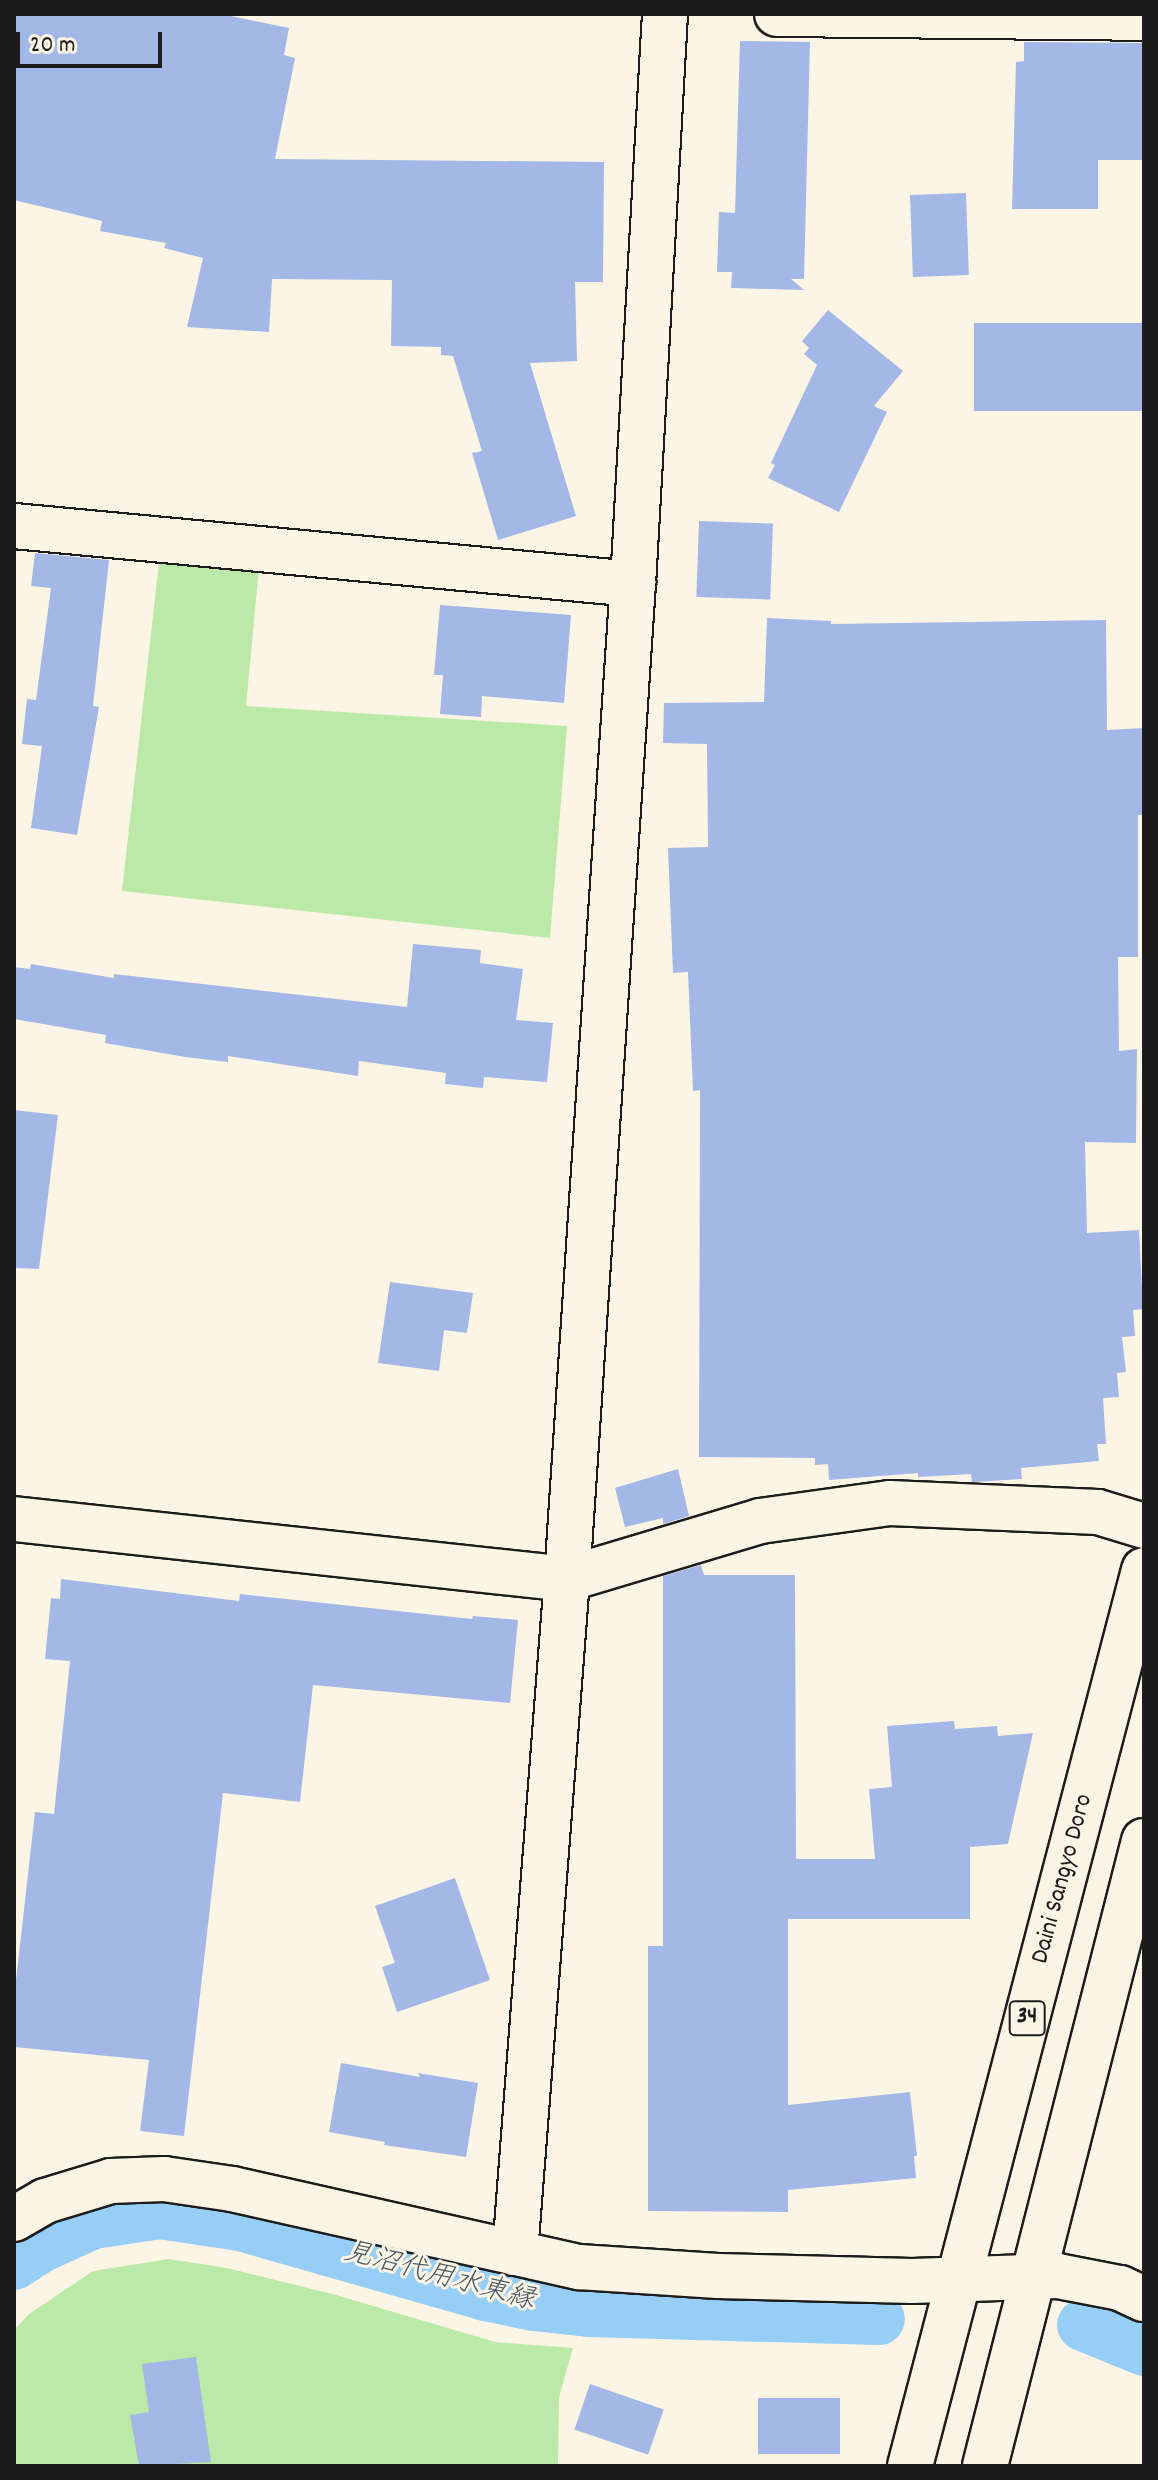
<!DOCTYPE html>
<html>
<head>
<meta charset="utf-8">
<style>
  body { margin:0 }
  #map { position:relative; width:1158px; height:2480px; overflow:hidden; background:#fcf5e5; font-family:Dekko,"Klee One",sans-serif }
  div>[style] { position:absolute }
  .green>* { inset:0; background:#bbe9a7 }
  .canal>* { height:52px; margin:-26px; padding:0 26px; transform-origin:26px; border-radius:26px; background:#96cef5 }
  .building>* { inset:0; background:#a3b8e6; transform-origin:0 0 }
  .roads { filter:drop-shadow(2px 0 #1c1c1c) drop-shadow(-2px 0 #1c1c1c) drop-shadow(0 2px #1c1c1c) drop-shadow(0 -2px #1c1c1c) }
  .minor>* { height:44px; margin:-22px; padding:0 22px; transform-origin:22px; border-radius:22px; background:#fcf5e5 }
  .major>* { height:44px; margin:-22px; padding:0 22px; transform-origin:22px; border-radius:22px; background:#fcf5e5 }
  span { translate:-50% -50%; white-space:nowrap; text-align:center; line-height:1.15; -webkit-text-stroke:6px #fcf5e5; paint-order:stroke }
  .shield-label span { padding:2px 6px; background:#fcf5e5; border:2px solid; border-radius:6px; -webkit-text-stroke-width:0 }
  .shield-label { font-size:24px; color:#1c1c1c; font-weight:700 }
  .street-label { font-size:26px; color:#1c1c1c }
  .water-label { font-size:28px; color:#475a68; font-style:italic }
  .frame { position:absolute; inset:0; border:16px solid #1c1c1c; pointer-events:none }
  .scale { position:absolute; left:16px; top:32px; width:146px; height:36px; box-sizing:border-box; border:4px solid #1c1c1c; border-top:0; padding-left:10px; font-size:24px; line-height:28px; white-space:nowrap; color:#1c1c1c; -webkit-text-stroke:6px #fcf5e5; paint-order:stroke }
</style>
</head>
<body>
<div id="map">
  <div class="green">
    <i style="clip-path:polygon(160px 554px,259px 567px,246px 706px,567px 726px,550px 938px,122px 891px)"></i>
    <i style="clip-path:polygon(169px 2259px,227px 2268px,336px 2295px,495px 2342px,573px 2348px,559px 2397px,558px 2466px,14px 2466px,14px 2330px,29px 2314px,93px 2271px)"></i>
  </div>
  <div class="canal">
    <i style="left:14px;top:2264px;width:31px;rotate:-33deg"></i>
    <i style="left:40px;top:2247px;width:58px;rotate:-24.4deg"></i>
    <i style="left:93px;top:2223px;width:68px;rotate:-8.5deg"></i>
    <i style="left:160px;top:2213px;width:81px;rotate:8.5deg"></i>
    <i style="left:240px;top:2225px;width:255px;rotate:15.9deg"></i>
    <i style="left:485px;top:2295px;width:50px;rotate:11.5deg"></i>
    <i style="left:534px;top:2305px;width:55px;rotate:6.2deg"></i>
    <i style="left:589px;top:2311px;width:290px;rotate:1.6deg"></i>
    <i style="left:1083px;top:2325px;width:66px;rotate:22.3deg"></i>
  </div>
  <div class="building">
    <i style="clip-path:polygon(14px 14px,221px 14px,289px 28px,284px 55px,295px 58px,275px 159px,604px 162px,603px 282px,575px 282px,577px 361px,530px 363px,576px 516px,498px 540px,472px 453px,482px 451px,453px 356px,441px 355px,441px 347px,391px 346px,392px 280px,272px 279px,269px 332px,187px 327px,203px 258px,164px 248px,166px 243px,100px 231px,102px 221px,14px 200px)"></i>
    <i style="clip-path:polygon(740px 41px,810px 42px,804px 279px,791px 279px,804px 290px,731px 288px,732px 272px,717px 272px,719px 212px,735px 213px)"></i>
    <i style="clip-path:polygon(1024px 42px,1144px 43px,1144px 160px,1098px 160px,1098px 209px,1012px 209px,1016px 62px,1024px 61px)"></i>
    <i style="left:966px;top:193px;width:82px;height:56px;rotate:88deg"></i>
    <i style="clip-path:polygon(828px 310px,903px 371px,874px 406px,887px 412px,839px 512px,768px 478px,775px 465px,771px 463px,817px 365px,804px 354px,809px 348px,802px 341px)"></i>
    <i style="left:974px;top:323px;width:170px;height:88px"></i>
    <i style="left:699px;top:521px;width:74px;height:76px;rotate:2deg"></i>
    <i style="clip-path:polygon(35px 553px,109px 560px,93px 706px,99px 707px,77px 835px,31px 828px,42px 746px,22px 744px,27px 699px,36px 700px,51px 588px,31px 586px)"></i>
    <i style="clip-path:polygon(440px 605px,571px 615px,564px 703px,482px 696px,481px 717px,440px 714px,443px 675px,434px 675px)"></i>
    <i style="clip-path:polygon(767px 618px,831px 621px,831px 624px,1106px 620px,1107px 730px,1144px 728px,1144px 815px,1138px 815px,1138px 957px,1118px 957px,1119px 1051px,1137px 1049px,1136px 1143px,1085px 1142px,1087px 1233px,1139px 1230px,1143px 1309px,1133px 1310px,1135px 1336px,1122px 1337px,1126px 1372px,1117px 1373px,1119px 1397px,1103px 1398px,1106px 1444px,1097px 1444px,1099px 1461px,1021px 1468px,1022px 1479px,972px 1482px,971px 1474px,918px 1477px,918px 1473px,829px 1480px,828px 1464px,815px 1465px,815px 1458px,699px 1457px,700px 1090px,693px 1091px,688px 972px,673px 973px,668px 848px,708px 847px,707px 744px,663px 743px,664px 703px,764px 702px)"></i>
    <i style="clip-path:polygon(413px 944px,481px 950px,480px 963px,523px 969px,516px 1020px,553px 1023px,547px 1082px,484px 1077px,483px 1088px,445px 1084px,446px 1073px,359px 1061px,358px 1076px,228px 1056px,228px 1062px,185px 1057px,105px 1043px,106px 1035px,14px 1019px,14px 967px,30px 969px,31px 964px,114px 978px,114px 974px,407px 1007px)"></i>
    <i style="clip-path:polygon(14px 1110px,58px 1115px,39px 1269px,14px 1268px)"></i>
    <i style="clip-path:polygon(390px 1282px,473px 1293px,467px 1333px,444px 1330px,439px 1371px,378px 1363px)"></i>
    <i style="clip-path:polygon(678px 1469px,689px 1516px,663px 1524px,663px 1518px,625px 1527px,615px 1488px)"></i>
    <i style="clip-path:polygon(701px 1565px,704px 1575px,795px 1575px,796px 1859px,875px 1859px,869px 1789px,892px 1787px,887px 1726px,954px 1721px,955px 1729px,997px 1726px,998px 1736px,1033px 1733px,1008px 1844px,970px 1847px,970px 1919px,788px 1919px,788px 2105px,910px 2092px,917px 2156px,914px 2156px,916px 2178px,788px 2190px,788px 2212px,648px 2211px,648px 1946px,663px 1946px,663px 1576px)"></i>
    <i style="clip-path:polygon(61px 1579px,239px 1601px,240px 1594px,472px 1619px,473px 1616px,518px 1620px,510px 1703px,313px 1685px,300px 1802px,223px 1793px,184px 2136px,140px 2131px,149px 2060px,14px 2047px,14px 1998px,35px 1812px,54px 1814px,70px 1661px,45px 1659px,51px 1598px,60px 1599px)"></i>
    <i style="clip-path:polygon(455px 1878px,490px 1980px,397px 2012px,382px 1967px,395px 1963px,375px 1906px)"></i>
    <i style="clip-path:polygon(341px 2063px,420px 2077px,418px 2073px,478px 2083px,466px 2157px,384px 2145px,385px 2142px,329px 2132px)"></i>
    <i style="clip-path:polygon(196px 2357px,211px 2462px,139px 2466px,130px 2415px,149px 2412px,142px 2364px)"></i>
    <i style="left:590px;top:2384px;width:78px;height:48px;rotate:19deg"></i>
    <i style="left:758px;top:2398px;width:82px;height:56px"></i>
  </div>
  <div class="roads">
    <div class="minor">
      <i style="left:777px;top:14px;width:367px;rotate:0.6deg"></i>
      <i style="left:14px;top:526px;width:622px;rotate:5.35deg"></i>
      <i style="left:14px;top:1519px;width:556px;rotate:6.19deg"></i>
      <i style="left:567px;top:1579px;width:202px;rotate:-16.7deg"></i>
      <i style="left:760px;top:1521px;width:131px;rotate:-7.9deg"></i>
      <i style="left:890px;top:1503px;width:208px;rotate:2.5deg"></i>
      <i style="left:1098px;top:1512px;width:48px;rotate:16.9deg"></i>
      <i style="left:14px;top:2219px;width:36px;rotate:-30deg"></i>
      <i style="left:45px;top:2201px;width:69px;rotate:-16.9deg"></i>
      <i style="left:111px;top:2181px;width:53px;rotate:-2.2deg"></i>
      <i style="left:164px;top:2179px;width:69px;rotate:8.4deg"></i>
      <i style="left:232px;top:2189px;width:356px;rotate:12.7deg"></i>
      <i style="left:579px;top:2267px;width:139px;rotate:3.7deg"></i>
      <i style="left:718px;top:2276px;width:194px;rotate:1.5deg"></i>
      <i style="left:912px;top:2281px;width:146px;rotate:-2deg"></i>
      <i style="left:1058px;top:2276px;width:63px;rotate:11deg"></i>
      <i style="left:1120px;top:2288px;width:26px;rotate:25deg"></i>
      <i style="left:515px;top:2253px;width:676px;rotate:-85.59deg"></i>
      <i style="left:567px;top:1579px;width:997px;rotate:-86.21deg"></i>
      <i style="left:633px;top:584px;width:571px;rotate:-86.79deg"></i>
    </div>
    <div class="major">
      <i style="left:910px;top:2466px;width:926px;rotate:-75.36deg"></i>
      <i style="left:985px;top:2466px;width:645px;rotate:-75.73deg"></i>
    </div>
  </div>
  <div class="shield-label">
    <span style="left:1027px;top:2018px">34</span>
  </div>
  <div class="street-label">
    <span style="left:1063px;top:1879px;rotate:-75deg">Daini Sangyo Doro</span>
  </div>
  <div class="water-label">
    <span style="left:439px;top:2278px;rotate:15deg">見沼代用水東縁</span>
  </div>
  <div class="frame"></div>
  <div class="scale">20 m</div>
</div>
</body>
</html>
